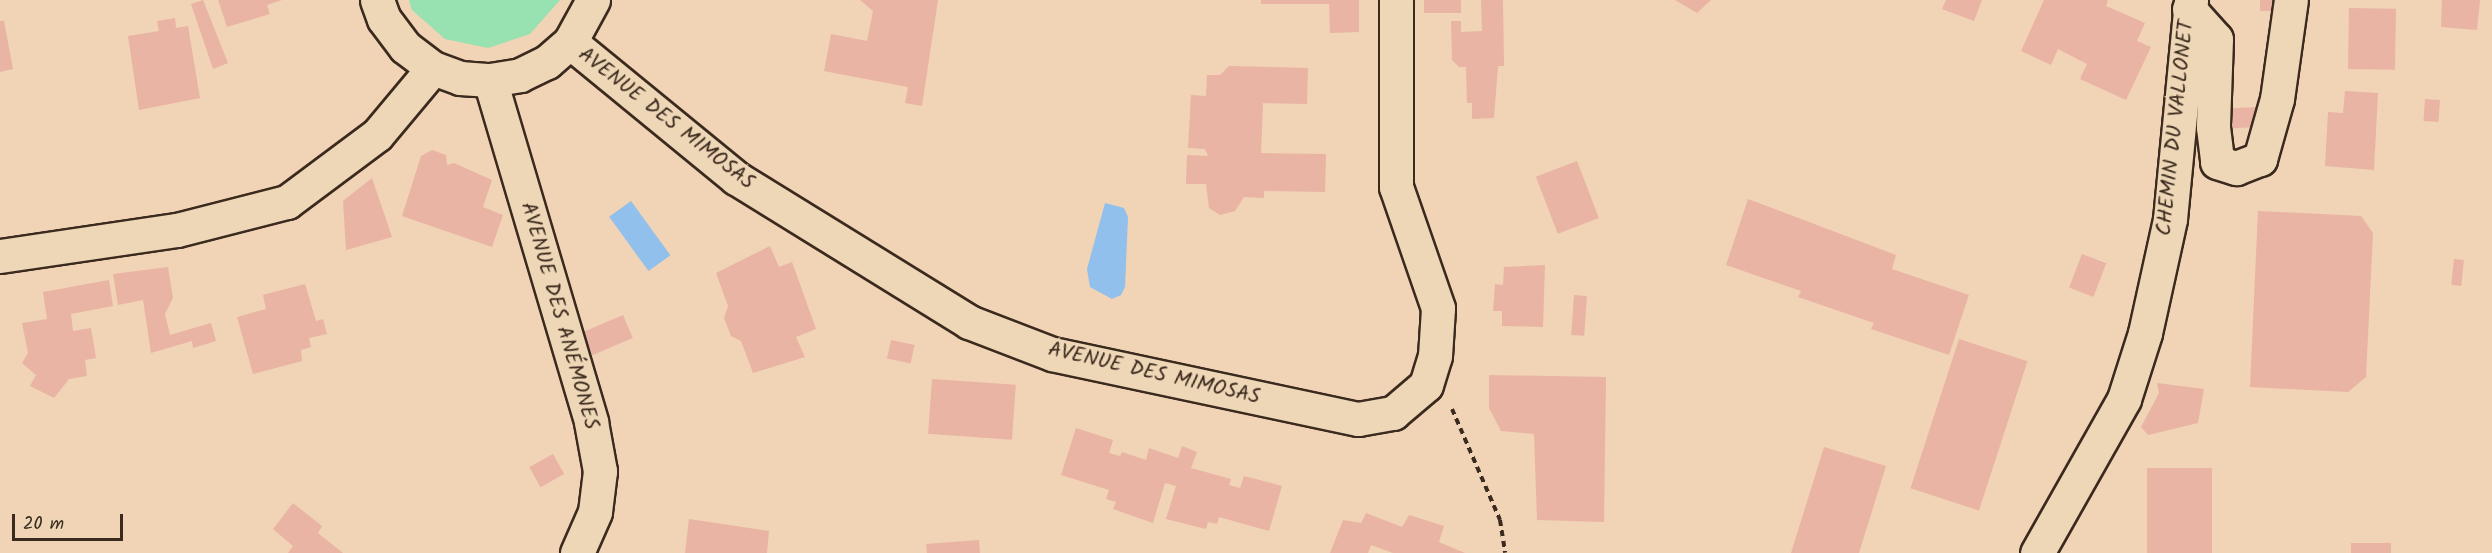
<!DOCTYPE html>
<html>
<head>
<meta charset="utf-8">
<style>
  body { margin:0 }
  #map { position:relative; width:2492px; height:553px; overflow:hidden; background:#f1d3b6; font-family:Kalam,sans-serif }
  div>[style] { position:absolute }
  .green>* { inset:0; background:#98e1b1 }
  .water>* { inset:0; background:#90c0eb; transform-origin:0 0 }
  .building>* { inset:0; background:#e9b4a4; transform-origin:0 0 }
  .path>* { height:4px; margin-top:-2px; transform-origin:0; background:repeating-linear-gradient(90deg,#3b2a1e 0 6px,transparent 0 10.5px) }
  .roads { filter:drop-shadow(2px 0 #3b2a1e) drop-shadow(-2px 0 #3b2a1e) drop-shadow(0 2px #3b2a1e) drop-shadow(0 -2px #3b2a1e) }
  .minor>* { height:33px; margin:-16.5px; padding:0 16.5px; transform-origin:16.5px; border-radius:16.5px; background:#eed7b7 }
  span { translate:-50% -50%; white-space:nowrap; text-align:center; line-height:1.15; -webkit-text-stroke:4.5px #eed7b7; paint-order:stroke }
  .street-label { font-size:21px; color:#3b2a1e }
  .scale { position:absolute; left:12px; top:514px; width:111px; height:27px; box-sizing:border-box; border:3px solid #3b2a1e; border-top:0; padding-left:8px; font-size:18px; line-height:21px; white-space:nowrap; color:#3b2a1e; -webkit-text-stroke:4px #eed7b7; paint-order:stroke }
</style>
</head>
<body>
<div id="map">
  <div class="green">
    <i style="clip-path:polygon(409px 0,560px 0,530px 34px,488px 48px,445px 39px,412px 10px)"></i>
  </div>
  <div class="water">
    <i style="left:631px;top:201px;width:67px;height:27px;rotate:54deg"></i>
    <i style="clip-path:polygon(1105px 203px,1124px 208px,1128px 217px,1125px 287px,1121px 295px,1112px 299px,1090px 287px,1087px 269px)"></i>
  </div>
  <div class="building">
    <i style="clip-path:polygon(203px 0,228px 63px,213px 69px,191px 4px)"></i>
    <i style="clip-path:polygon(218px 0,282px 0,267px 5px,270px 14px,227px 27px)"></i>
    <i style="clip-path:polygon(860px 0,938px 0,922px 106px,905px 103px,908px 87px,824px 71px,831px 34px,867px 41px,873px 11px)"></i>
    <i style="clip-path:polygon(1261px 0,1359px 0,1359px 32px,1330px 33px,1329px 4px,1261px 4px)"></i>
    <i style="left:1424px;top:0;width:37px;height:13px"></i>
    <i style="clip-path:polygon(1481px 0,1503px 0,1504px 66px,1498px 66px,1494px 118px,1472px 119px,1472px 103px,1467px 103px,1466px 67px,1459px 67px,1452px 60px,1451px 21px,1461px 21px,1461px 32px,1482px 31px)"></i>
    <i style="clip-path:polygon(1675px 0,1711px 0,1697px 13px)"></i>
    <i style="clip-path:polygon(1946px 0,1982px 0,1974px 21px,1942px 9px)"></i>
    <i style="clip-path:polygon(2044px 0,2108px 0,2106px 6px,2145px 23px,2137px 41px,2151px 47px,2126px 100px,2080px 79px,2087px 64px,2058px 49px,2051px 65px,2021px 51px)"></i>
    <i style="left:2260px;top:0;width:24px;height:11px"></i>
    <i style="clip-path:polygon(2442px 0,2480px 0,2477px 30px,2441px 27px)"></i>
    <i style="left:2349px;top:8px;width:47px;height:61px;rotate:1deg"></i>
    <i style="clip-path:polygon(175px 18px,176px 28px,188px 26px,200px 98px,139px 110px,128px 36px,159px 31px,157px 21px)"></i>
    <i style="clip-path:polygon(0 21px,4px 21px,13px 69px,0 72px)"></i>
    <i style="clip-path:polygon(1229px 66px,1308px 68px,1307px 104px,1263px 103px,1261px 153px,1326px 154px,1325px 192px,1264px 191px,1264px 198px,1244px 197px,1235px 211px,1220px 215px,1209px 208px,1206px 184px,1186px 184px,1187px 155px,1208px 156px,1205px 149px,1188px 148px,1191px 95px,1206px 96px,1207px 75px,1220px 75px)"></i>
    <i style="clip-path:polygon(2345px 91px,2378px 93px,2374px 170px,2325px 166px,2328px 112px,2343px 113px)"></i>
    <i style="left:2425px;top:99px;width:15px;height:22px;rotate:4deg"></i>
    <i style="left:2257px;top:107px;width:20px;height:25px;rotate:87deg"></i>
    <i style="clip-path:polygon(432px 150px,446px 155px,447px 165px,454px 163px,492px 180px,483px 207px,503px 215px,492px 247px,402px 216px,421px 156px)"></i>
    <i style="left:1577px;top:161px;width:61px;height:44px;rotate:69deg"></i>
    <i style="clip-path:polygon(372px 178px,392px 237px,346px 250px,343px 201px)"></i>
    <i style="clip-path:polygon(1748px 199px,1896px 255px,1892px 269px,1969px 295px,1949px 355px,1871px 329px,1874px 323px,1798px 297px,1801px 291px,1726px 265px)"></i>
    <i style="clip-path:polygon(2258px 211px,2361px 216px,2373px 233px,2366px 377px,2348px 392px,2250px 387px)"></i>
    <i style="clip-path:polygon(770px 246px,779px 267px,792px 262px,816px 329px,796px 337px,805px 357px,753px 373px,741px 341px,731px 336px,724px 318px,728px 306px,716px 273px)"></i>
    <i style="left:2082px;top:254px;width:26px;height:36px;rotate:21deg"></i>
    <i style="left:2454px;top:259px;width:10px;height:26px;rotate:6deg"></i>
    <i style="clip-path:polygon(1545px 265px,1543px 327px,1502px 326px,1502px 311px,1493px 311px,1495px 284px,1503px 285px,1504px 267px)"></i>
    <i style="clip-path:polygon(168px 267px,173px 298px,165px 314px,170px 335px,211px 323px,216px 341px,193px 348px,192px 341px,151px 353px,143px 300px,118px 305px,113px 274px)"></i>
    <i style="clip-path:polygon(109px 280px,113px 306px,71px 314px,73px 331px,91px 328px,96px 358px,85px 360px,87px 376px,69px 379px,54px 398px,30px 386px,36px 375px,22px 363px,28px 353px,22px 323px,47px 319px,43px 292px)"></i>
    <i style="clip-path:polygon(305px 284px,316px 321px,323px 319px,327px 334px,309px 338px,311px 347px,301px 350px,302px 361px,253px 374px,237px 317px,266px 309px,263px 295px)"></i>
    <i style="left:1574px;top:295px;width:13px;height:40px;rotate:4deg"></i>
    <i style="left:623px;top:315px;width:25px;height:44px;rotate:67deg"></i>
    <i style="left:1959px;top:339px;width:72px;height:157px;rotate:18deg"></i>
    <i style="left:891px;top:340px;width:24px;height:19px;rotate:12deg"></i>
    <i style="clip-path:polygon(1489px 375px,1606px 377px,1604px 522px,1537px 520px,1534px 434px,1501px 431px,1489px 408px)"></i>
    <i style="left:932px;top:379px;width:84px;height:55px;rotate:4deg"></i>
    <i style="clip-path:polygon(2157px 383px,2204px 389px,2198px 423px,2148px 435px,2141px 427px,2159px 393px)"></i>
    <i style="clip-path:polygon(1076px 428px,1113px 440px,1109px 453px,1120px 456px,1122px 452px,1146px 460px,1149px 448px,1178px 458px,1182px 446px,1197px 452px,1191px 468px,1231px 479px,1229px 485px,1240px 488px,1244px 476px,1282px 486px,1269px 531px,1219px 517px,1217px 524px,1208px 522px,1206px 529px,1166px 519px,1176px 486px,1165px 483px,1153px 523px,1113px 509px,1116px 502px,1106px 499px,1109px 490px,1061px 475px)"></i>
    <i style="clip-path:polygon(1824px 447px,1886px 466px,1859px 553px,1791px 553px)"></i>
    <i style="left:553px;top:454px;width:23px;height:27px;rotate:61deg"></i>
    <i style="left:2147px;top:468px;width:65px;height:85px"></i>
    <i style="clip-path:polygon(293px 503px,322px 526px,318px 533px,343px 553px,288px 553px,293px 546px,273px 529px)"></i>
    <i style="clip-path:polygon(1366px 513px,1402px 527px,1409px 515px,1444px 526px,1439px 542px,1465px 553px,1393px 553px,1371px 545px,1368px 553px,1330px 553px,1343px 520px,1361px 523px)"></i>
    <i style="clip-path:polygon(689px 519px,769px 531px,767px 553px,685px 553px)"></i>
    <i style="clip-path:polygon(979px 540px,980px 553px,927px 553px,926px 544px)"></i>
    <i style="left:2351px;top:543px;width:40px;height:10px"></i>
  </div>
  <div class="path">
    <i style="left:1452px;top:409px;width:121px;rotate:66.6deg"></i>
    <i style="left:1500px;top:520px;width:33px;rotate:81deg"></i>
  </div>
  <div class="roads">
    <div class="minor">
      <i style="left:377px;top:0;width:20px;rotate:70deg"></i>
      <i style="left:384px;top:19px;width:35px;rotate:53deg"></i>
      <i style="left:405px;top:47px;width:35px;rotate:37deg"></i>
      <i style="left:433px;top:68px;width:29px;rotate:20deg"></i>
      <i style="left:460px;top:78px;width:30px;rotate:4deg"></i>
      <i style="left:490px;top:80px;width:30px;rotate:-9deg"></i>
      <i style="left:520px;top:75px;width:30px;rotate:-26deg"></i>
      <i style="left:547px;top:62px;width:30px;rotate:-41deg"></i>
      <i style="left:570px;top:42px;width:48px;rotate:-61.3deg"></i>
      <i style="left:2189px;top:9px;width:40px;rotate:48deg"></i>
      <i style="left:2216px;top:39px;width:88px;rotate:92deg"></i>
      <i style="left:2213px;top:127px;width:35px;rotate:83deg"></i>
      <i style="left:2217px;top:162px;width:20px;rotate:18deg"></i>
      <i style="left:2236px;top:168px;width:26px;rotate:-21deg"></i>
      <i style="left:2260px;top:159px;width:62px;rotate:-74.2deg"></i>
      <i style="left:2277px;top:99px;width:100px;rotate:-82deg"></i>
      <i style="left:570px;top:42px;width:215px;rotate:39.3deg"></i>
      <i style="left:736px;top:178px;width:274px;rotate:31.7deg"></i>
      <i style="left:969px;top:322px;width:89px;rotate:21.1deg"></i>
      <i style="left:1052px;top:354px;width:313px;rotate:12deg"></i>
      <i style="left:1358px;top:419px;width:36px;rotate:-10deg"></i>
      <i style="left:1393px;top:413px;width:43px;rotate:-40.3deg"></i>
      <i style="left:1426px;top:385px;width:30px;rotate:-73deg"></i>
      <i style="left:1435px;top:356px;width:48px;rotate:-86.4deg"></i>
      <i style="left:1438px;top:308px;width:128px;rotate:-109.1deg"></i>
      <i style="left:1396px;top:187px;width:187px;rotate:-90deg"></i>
      <i style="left:490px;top:80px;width:357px;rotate:73.5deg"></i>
      <i style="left:591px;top:422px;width:50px;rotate:79.6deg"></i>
      <i style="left:600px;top:471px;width:41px;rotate:97deg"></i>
      <i style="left:595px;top:512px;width:45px;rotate:113.7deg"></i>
      <i style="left:0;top:256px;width:179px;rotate:-8.4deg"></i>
      <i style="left:177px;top:230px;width:114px;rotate:-14.3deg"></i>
      <i style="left:287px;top:202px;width:112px;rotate:-36.7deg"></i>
      <i style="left:377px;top:135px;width:87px;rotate:-50.1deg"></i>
      <i style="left:2037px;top:553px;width:177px;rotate:-60.5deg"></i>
      <i style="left:2124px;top:399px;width:69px;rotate:-72.3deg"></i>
      <i style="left:2145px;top:333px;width:117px;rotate:-77.6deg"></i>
      <i style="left:2170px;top:219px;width:220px;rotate:-84.5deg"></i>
    </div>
  </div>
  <div class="street-label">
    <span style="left:666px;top:119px;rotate:38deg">AVENUE DES MIMOSAS</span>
    <span style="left:2176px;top:128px;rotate:-84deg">CHEMIN DU VALLONET</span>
    <span style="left:559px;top:316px;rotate:74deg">AVENUE DES ANÉMONES</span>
    <span style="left:1154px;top:374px;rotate:13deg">AVENUE DES MIMOSAS</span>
  </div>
  <div class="scale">20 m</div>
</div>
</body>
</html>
